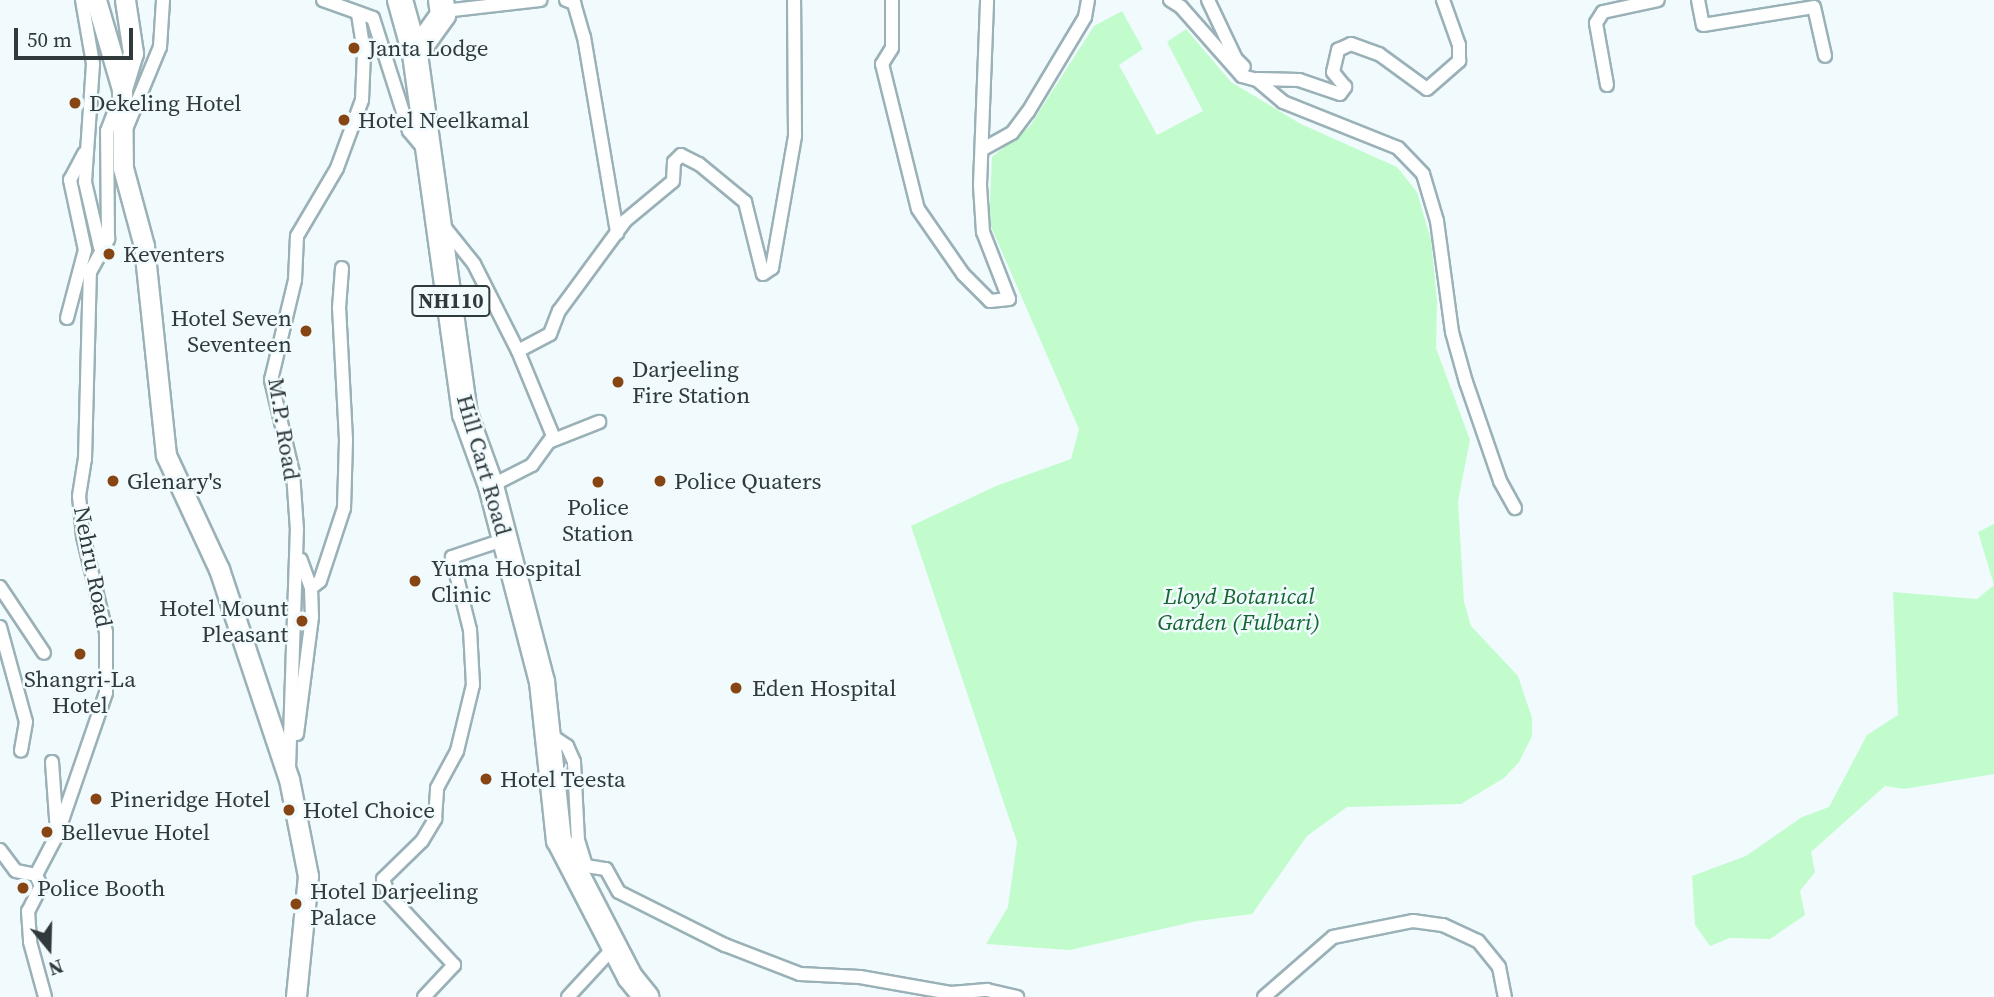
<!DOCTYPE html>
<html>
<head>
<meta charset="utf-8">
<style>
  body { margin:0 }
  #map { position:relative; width:1994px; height:997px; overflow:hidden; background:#f1fbfe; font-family:"Source Serif 4",serif }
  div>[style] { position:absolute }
  .green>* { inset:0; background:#c2fccc }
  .roads { filter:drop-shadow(2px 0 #99b1b7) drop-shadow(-2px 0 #99b1b7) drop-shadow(0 2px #99b1b7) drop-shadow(0 -2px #99b1b7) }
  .street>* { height:12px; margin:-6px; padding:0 6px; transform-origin:6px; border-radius:6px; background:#fff }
  .secondary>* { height:19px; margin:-9.5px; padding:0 9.5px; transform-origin:9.5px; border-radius:9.5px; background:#fff }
  .highway>* { height:24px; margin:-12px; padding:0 12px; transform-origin:12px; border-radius:12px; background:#fff }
  .dots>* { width:19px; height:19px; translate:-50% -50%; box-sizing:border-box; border:4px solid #f1fbfe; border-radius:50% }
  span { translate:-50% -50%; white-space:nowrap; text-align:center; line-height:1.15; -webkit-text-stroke:5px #f1fbfe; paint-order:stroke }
  .shield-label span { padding:2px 5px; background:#f1fbfe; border:2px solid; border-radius:5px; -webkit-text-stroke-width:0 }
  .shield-label { font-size:21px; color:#303a3c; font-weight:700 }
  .poi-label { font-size:23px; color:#303a3c }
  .left { translate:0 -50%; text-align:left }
  .right { translate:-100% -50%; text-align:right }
  .street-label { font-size:23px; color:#303a3c }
  .park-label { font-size:23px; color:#156630; font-style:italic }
  .north { position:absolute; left:14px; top:913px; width:70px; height:70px; -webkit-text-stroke:5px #f1fbfe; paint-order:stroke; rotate:161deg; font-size:19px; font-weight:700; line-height:28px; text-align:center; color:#303a3c }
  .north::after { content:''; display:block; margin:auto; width:24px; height:32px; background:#303a3c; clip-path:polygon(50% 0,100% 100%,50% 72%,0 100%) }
  .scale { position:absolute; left:14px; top:28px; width:119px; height:32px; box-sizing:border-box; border:4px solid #303a3c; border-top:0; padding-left:9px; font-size:21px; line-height:24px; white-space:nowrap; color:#303a3c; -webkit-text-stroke:5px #f1fbfe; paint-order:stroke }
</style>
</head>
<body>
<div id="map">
  <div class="green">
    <i style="clip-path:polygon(1122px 11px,1143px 49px,1119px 65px,1157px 135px,1203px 111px,1167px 42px,1186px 29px,1231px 82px,1301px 124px,1397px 167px,1417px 192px,1431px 240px,1437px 301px,1436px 348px,1470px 440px,1458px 501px,1464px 602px,1471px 626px,1518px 676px,1532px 718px,1532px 736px,1519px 762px,1504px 778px,1461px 804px,1347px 807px,1307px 836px,1252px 914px,1197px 921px,1070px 950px,986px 944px,1008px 907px,1017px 842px,911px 526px,996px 486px,1071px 459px,1079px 429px,989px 222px,992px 157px,1030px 126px,1094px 26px)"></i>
    <i style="clip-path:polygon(1994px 524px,1994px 774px,1904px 789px,1885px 786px,1811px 852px,1815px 872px,1800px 891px,1805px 915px,1770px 939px,1730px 938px,1710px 946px,1695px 925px,1692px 876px,1746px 856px,1802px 817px,1829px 807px,1867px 735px,1898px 715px,1893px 592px,1977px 599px,1994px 585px,1978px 532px)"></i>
  </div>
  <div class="roads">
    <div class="street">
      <i style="left:82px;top:0;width:65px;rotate:80.2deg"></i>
      <i style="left:93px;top:64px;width:118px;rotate:93.9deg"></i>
      <i style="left:85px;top:182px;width:67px;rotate:77deg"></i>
      <i style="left:323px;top:0;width:53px;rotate:19.8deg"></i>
      <i style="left:373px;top:18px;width:119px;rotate:72.3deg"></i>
      <i style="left:409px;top:131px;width:26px;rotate:50deg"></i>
      <i style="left:566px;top:0;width:9px;rotate:21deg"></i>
      <i style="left:574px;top:3px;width:35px;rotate:74deg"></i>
      <i style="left:584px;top:37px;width:199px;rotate:80.4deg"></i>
      <i style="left:892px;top:0;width:48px;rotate:90deg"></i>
      <i style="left:892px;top:48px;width:19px;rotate:122deg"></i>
      <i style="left:882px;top:64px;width:149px;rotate:76.1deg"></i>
      <i style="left:918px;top:209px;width:79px;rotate:55.3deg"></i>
      <i style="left:963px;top:274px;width:38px;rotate:45deg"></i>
      <i style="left:990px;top:301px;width:19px;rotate:-6deg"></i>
      <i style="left:1009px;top:299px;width:72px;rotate:-111.2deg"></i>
      <i style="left:983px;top:232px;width:47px;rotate:-93.7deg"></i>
      <i style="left:980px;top:185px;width:185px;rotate:-87.8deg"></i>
      <i style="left:1170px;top:0;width:13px;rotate:32deg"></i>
      <i style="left:1181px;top:7px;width:92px;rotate:48.5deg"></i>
      <i style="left:1242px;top:76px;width:16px;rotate:15deg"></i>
      <i style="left:1257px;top:80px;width:34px;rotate:40deg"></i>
      <i style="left:1283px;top:102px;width:124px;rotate:21.8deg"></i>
      <i style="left:1398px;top:148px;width:36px;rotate:46deg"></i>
      <i style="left:1423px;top:174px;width:49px;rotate:73.4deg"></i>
      <i style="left:1437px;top:221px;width:112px;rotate:82.3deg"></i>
      <i style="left:1452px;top:332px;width:52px;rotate:74.4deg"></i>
      <i style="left:1466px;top:382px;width:105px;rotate:71deg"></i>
      <i style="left:1500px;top:481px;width:31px;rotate:61deg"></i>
      <i style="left:1208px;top:0;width:65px;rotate:64.6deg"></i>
      <i style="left:1236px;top:59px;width:11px;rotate:45deg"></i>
      <i style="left:1698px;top:0;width:25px;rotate:79deg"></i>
      <i style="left:1703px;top:25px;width:112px;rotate:-9.2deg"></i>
      <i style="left:1814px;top:7px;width:50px;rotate:77.3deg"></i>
      <i style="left:452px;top:10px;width:89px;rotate:-6.5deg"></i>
      <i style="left:1257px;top:79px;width:42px;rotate:1.4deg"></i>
      <i style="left:1299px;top:80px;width:43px;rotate:18.9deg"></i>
      <i style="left:1340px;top:94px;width:9px;rotate:-54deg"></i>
      <i style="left:1345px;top:87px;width:19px;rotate:-129deg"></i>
      <i style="left:1333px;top:72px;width:23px;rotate:-77deg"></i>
      <i style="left:1338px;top:50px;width:14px;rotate:-25deg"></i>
      <i style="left:1351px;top:44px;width:30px;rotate:20deg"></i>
      <i style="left:1379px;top:54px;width:59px;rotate:36.1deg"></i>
      <i style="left:1427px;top:89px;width:43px;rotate:-41.2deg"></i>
      <i style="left:1459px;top:61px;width:16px;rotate:-90deg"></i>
      <i style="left:1459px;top:45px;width:48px;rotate:-109.6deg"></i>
      <i style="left:1607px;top:85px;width:63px;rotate:-100.1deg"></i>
      <i style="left:1596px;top:23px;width:13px;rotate:-58deg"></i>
      <i style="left:1603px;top:12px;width:56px;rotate:-12.3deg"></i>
      <i style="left:126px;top:129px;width:89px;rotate:-67.5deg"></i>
      <i style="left:160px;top:47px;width:47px;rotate:-86.3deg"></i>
      <i style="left:983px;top:149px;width:33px;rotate:-29deg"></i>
      <i style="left:1012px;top:133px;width:26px;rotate:-53deg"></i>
      <i style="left:1028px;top:112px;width:111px;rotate:-59deg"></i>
      <i style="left:1085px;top:17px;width:17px;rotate:-80deg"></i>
      <i style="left:442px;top:224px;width:51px;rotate:51.3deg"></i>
      <i style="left:474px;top:264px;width:97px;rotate:63.2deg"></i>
      <i style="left:518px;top:351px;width:92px;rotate:67.6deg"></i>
      <i style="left:553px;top:436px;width:36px;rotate:126deg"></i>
      <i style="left:532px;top:465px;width:46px;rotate:152.9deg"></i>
      <i style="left:67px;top:318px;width:70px;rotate:-75.2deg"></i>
      <i style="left:85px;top:250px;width:72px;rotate:-102.1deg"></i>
      <i style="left:70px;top:180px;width:30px;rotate:-62deg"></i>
      <i style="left:518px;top:351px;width:36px;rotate:-28deg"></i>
      <i style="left:550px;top:334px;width:25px;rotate:-69deg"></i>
      <i style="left:559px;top:311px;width:112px;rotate:-53.7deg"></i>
      <i style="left:625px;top:221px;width:62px;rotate:-39.8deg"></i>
      <i style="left:673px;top:181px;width:19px;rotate:-87deg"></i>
      <i style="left:674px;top:162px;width:10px;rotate:-45deg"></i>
      <i style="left:681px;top:155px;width:20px;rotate:27deg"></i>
      <i style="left:699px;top:164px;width:60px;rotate:39.6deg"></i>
      <i style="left:745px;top:202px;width:74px;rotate:76deg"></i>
      <i style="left:763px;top:274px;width:11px;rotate:-34deg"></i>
      <i style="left:772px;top:268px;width:134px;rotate:-80.1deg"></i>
      <i style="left:795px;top:136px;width:136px;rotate:-90.4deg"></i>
      <i style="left:551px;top:441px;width:52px;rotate:-21.6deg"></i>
      <i style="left:0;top:587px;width:79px;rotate:56.3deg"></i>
      <i style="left:311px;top:588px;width:11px;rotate:-38deg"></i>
      <i style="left:320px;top:581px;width:77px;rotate:-71.8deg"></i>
      <i style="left:344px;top:508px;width:68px;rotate:-88.3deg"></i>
      <i style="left:346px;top:440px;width:132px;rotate:-93deg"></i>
      <i style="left:339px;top:308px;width:40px;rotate:-85.7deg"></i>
      <i style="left:0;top:627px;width:98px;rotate:74.7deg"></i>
      <i style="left:26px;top:722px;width:29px;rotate:100deg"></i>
      <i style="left:297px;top:734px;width:118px;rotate:-82.7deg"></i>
      <i style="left:312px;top:617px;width:29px;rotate:-92deg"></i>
      <i style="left:311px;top:588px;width:30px;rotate:-110deg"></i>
      <i style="left:549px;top:734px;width:22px;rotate:34deg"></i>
      <i style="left:567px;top:746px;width:17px;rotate:66deg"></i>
      <i style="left:574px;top:762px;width:78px;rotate:87.1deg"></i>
      <i style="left:578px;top:840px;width:27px;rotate:73deg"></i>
      <i style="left:586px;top:866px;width:20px;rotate:9deg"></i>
      <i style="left:606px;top:869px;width:26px;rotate:61deg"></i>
      <i style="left:619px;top:892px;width:119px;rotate:26.6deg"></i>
      <i style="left:725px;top:945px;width:80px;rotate:21.1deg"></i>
      <i style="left:800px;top:974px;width:60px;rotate:2.9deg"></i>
      <i style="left:860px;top:977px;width:92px;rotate:10deg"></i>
      <i style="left:951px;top:993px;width:36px;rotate:-5deg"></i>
      <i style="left:987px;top:990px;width:31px;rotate:13deg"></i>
      <i style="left:52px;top:762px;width:69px;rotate:85.9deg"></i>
      <i style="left:289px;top:768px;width:238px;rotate:-88.1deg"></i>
      <i style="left:297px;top:530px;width:57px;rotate:-94deg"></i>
      <i style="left:293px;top:473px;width:96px;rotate:-103.3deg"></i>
      <i style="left:271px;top:380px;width:103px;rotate:-76.5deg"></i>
      <i style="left:295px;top:280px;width:44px;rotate:-87.4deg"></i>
      <i style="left:297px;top:236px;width:79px;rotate:-59.5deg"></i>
      <i style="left:337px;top:168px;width:72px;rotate:-69.8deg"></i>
      <i style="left:362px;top:100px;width:48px;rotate:-87.6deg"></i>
      <i style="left:364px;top:52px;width:39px;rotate:-99deg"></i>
      <i style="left:0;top:850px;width:26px;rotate:53deg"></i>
      <i style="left:16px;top:871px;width:20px;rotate:11deg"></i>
      <i style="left:36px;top:875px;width:12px;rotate:66deg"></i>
      <i style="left:41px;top:886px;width:28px;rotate:117deg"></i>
      <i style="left:28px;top:911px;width:31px;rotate:86deg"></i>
      <i style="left:30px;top:942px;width:57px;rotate:74.7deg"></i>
      <i style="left:36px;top:875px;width:45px;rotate:-62.3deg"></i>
      <i style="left:57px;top:835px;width:150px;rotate:-71deg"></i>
      <i style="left:106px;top:693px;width:61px;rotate:-90deg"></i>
      <i style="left:106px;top:632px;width:99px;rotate:-103.5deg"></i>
      <i style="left:83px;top:536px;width:40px;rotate:-95.7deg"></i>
      <i style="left:79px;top:496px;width:37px;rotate:-81deg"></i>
      <i style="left:85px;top:459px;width:187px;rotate:-88.5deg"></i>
      <i style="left:90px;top:272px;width:38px;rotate:-61deg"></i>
      <i style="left:108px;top:239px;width:108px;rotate:-90.5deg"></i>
      <i style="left:107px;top:131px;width:31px;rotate:-69deg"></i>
      <i style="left:424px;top:997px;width:44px;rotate:-46.8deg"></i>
      <i style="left:454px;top:965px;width:96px;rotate:-132.9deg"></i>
      <i style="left:389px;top:895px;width:17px;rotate:-111deg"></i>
      <i style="left:383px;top:879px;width:54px;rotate:-44.3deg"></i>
      <i style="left:422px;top:841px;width:26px;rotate:-59deg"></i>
      <i style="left:435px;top:819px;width:31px;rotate:-86deg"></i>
      <i style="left:437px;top:788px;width:42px;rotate:-61.6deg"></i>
      <i style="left:457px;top:751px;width:68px;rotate:-76.4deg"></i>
      <i style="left:473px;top:685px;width:55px;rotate:-93.1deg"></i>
      <i style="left:470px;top:630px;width:75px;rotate:-103.9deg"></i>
      <i style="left:452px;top:557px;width:57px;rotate:-18.4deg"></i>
      <i style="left:568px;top:997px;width:69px;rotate:-47.3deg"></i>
      <i style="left:1264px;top:997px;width:91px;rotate:-41deg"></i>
      <i style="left:1333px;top:937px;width:82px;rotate:-11.3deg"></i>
      <i style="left:1413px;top:921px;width:30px;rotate:8deg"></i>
      <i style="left:1443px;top:925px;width:38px;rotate:25deg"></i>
      <i style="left:1478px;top:941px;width:33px;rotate:51deg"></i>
      <i style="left:1499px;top:967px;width:31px;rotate:79deg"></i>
    </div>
    <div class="secondary">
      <i style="left:96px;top:0;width:93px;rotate:73.7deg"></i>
      <i style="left:125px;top:0;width:54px;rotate:81.4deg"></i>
      <i style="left:133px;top:53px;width:38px;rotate:107deg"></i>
      <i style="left:122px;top:89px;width:79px;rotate:89.3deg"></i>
      <i style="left:123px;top:168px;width:81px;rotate:74.9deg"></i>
      <i style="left:144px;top:246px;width:210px;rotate:84deg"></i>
      <i style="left:166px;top:455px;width:126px;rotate:65.1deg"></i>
      <i style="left:219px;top:569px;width:221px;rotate:71.6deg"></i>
      <i style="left:289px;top:779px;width:99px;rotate:78.9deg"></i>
      <i style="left:308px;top:876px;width:122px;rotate:95.7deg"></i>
    </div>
    <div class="highway">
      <i style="left:400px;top:0;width:56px;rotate:74.5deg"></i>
      <i style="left:441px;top:0;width:15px;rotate:82deg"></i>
      <i style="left:443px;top:15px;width:48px;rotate:125.7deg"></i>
      <i style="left:415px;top:54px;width:363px;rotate:82.1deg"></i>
      <i style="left:465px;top:414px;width:77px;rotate:70.1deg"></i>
      <i style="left:491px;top:486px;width:203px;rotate:75.4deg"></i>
      <i style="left:542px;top:682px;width:159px;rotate:83.9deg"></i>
      <i style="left:559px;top:840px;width:154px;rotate:62.6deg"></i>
      <i style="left:630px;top:977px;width:26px;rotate:51deg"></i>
    </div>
  </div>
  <div class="dots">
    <i style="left:354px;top:48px;background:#874514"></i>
    <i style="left:75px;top:103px;background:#874514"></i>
    <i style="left:344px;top:120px;background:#874514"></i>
    <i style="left:109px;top:254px;background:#874514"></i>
    <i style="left:306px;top:331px;background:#874514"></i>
    <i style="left:618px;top:382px;background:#874514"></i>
    <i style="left:113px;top:481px;background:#874514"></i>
    <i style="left:660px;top:481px;background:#874514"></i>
    <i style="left:598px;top:482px;background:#874514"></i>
    <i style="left:415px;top:581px;background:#874514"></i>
    <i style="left:302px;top:621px;background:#874514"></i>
    <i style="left:80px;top:654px;background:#874514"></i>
    <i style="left:736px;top:688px;background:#874514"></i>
    <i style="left:486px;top:779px;background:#874514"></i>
    <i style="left:96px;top:799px;background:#874514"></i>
    <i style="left:289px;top:810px;background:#874514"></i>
    <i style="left:47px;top:832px;background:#874514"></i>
    <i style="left:23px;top:888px;background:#874514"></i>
    <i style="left:296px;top:904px;background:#874514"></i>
  </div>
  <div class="shield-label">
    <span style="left:451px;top:301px">NH110</span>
  </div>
  <div class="poi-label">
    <span class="left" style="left:368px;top:48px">Janta Lodge</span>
    <span class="left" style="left:89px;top:103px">Dekeling Hotel</span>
    <span class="left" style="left:358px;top:120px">Hotel Neelkamal</span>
    <span class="left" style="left:123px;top:254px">Keventers</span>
    <span class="right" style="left:292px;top:331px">Hotel Seven<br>Seventeen</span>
    <span class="left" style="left:632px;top:382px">Darjeeling<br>Fire Station</span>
    <span class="left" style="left:127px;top:481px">Glenary's</span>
    <span class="left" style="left:674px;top:481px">Police Quaters</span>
    <span style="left:598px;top:520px">Police<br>Station</span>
    <span class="left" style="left:431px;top:581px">Yuma Hospital<br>Clinic</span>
    <span class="right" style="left:288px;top:621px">Hotel Mount<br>Pleasant</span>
    <span style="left:80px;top:692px">Shangri-La<br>Hotel</span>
    <span class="left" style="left:752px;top:688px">Eden Hospital</span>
    <span class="left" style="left:500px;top:779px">Hotel Teesta</span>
    <span class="left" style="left:110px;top:799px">Pineridge Hotel</span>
    <span class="left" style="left:303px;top:810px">Hotel Choice</span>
    <span class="left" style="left:61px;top:832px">Bellevue Hotel</span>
    <span class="left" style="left:37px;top:888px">Police Booth</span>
    <span class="left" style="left:310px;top:904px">Hotel Darjeeling<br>Palace</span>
  </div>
  <div class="street-label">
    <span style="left:284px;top:429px;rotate:81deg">M.P. Road</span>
    <span style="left:484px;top:465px;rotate:74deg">Hill Cart Road</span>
    <span style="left:93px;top:567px;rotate:79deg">Nehru Road</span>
  </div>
  <div class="park-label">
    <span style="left:1239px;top:609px">Lloyd Botanical<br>Garden (Fulbari)</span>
  </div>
  <div class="north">N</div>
  <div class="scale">50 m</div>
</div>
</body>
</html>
